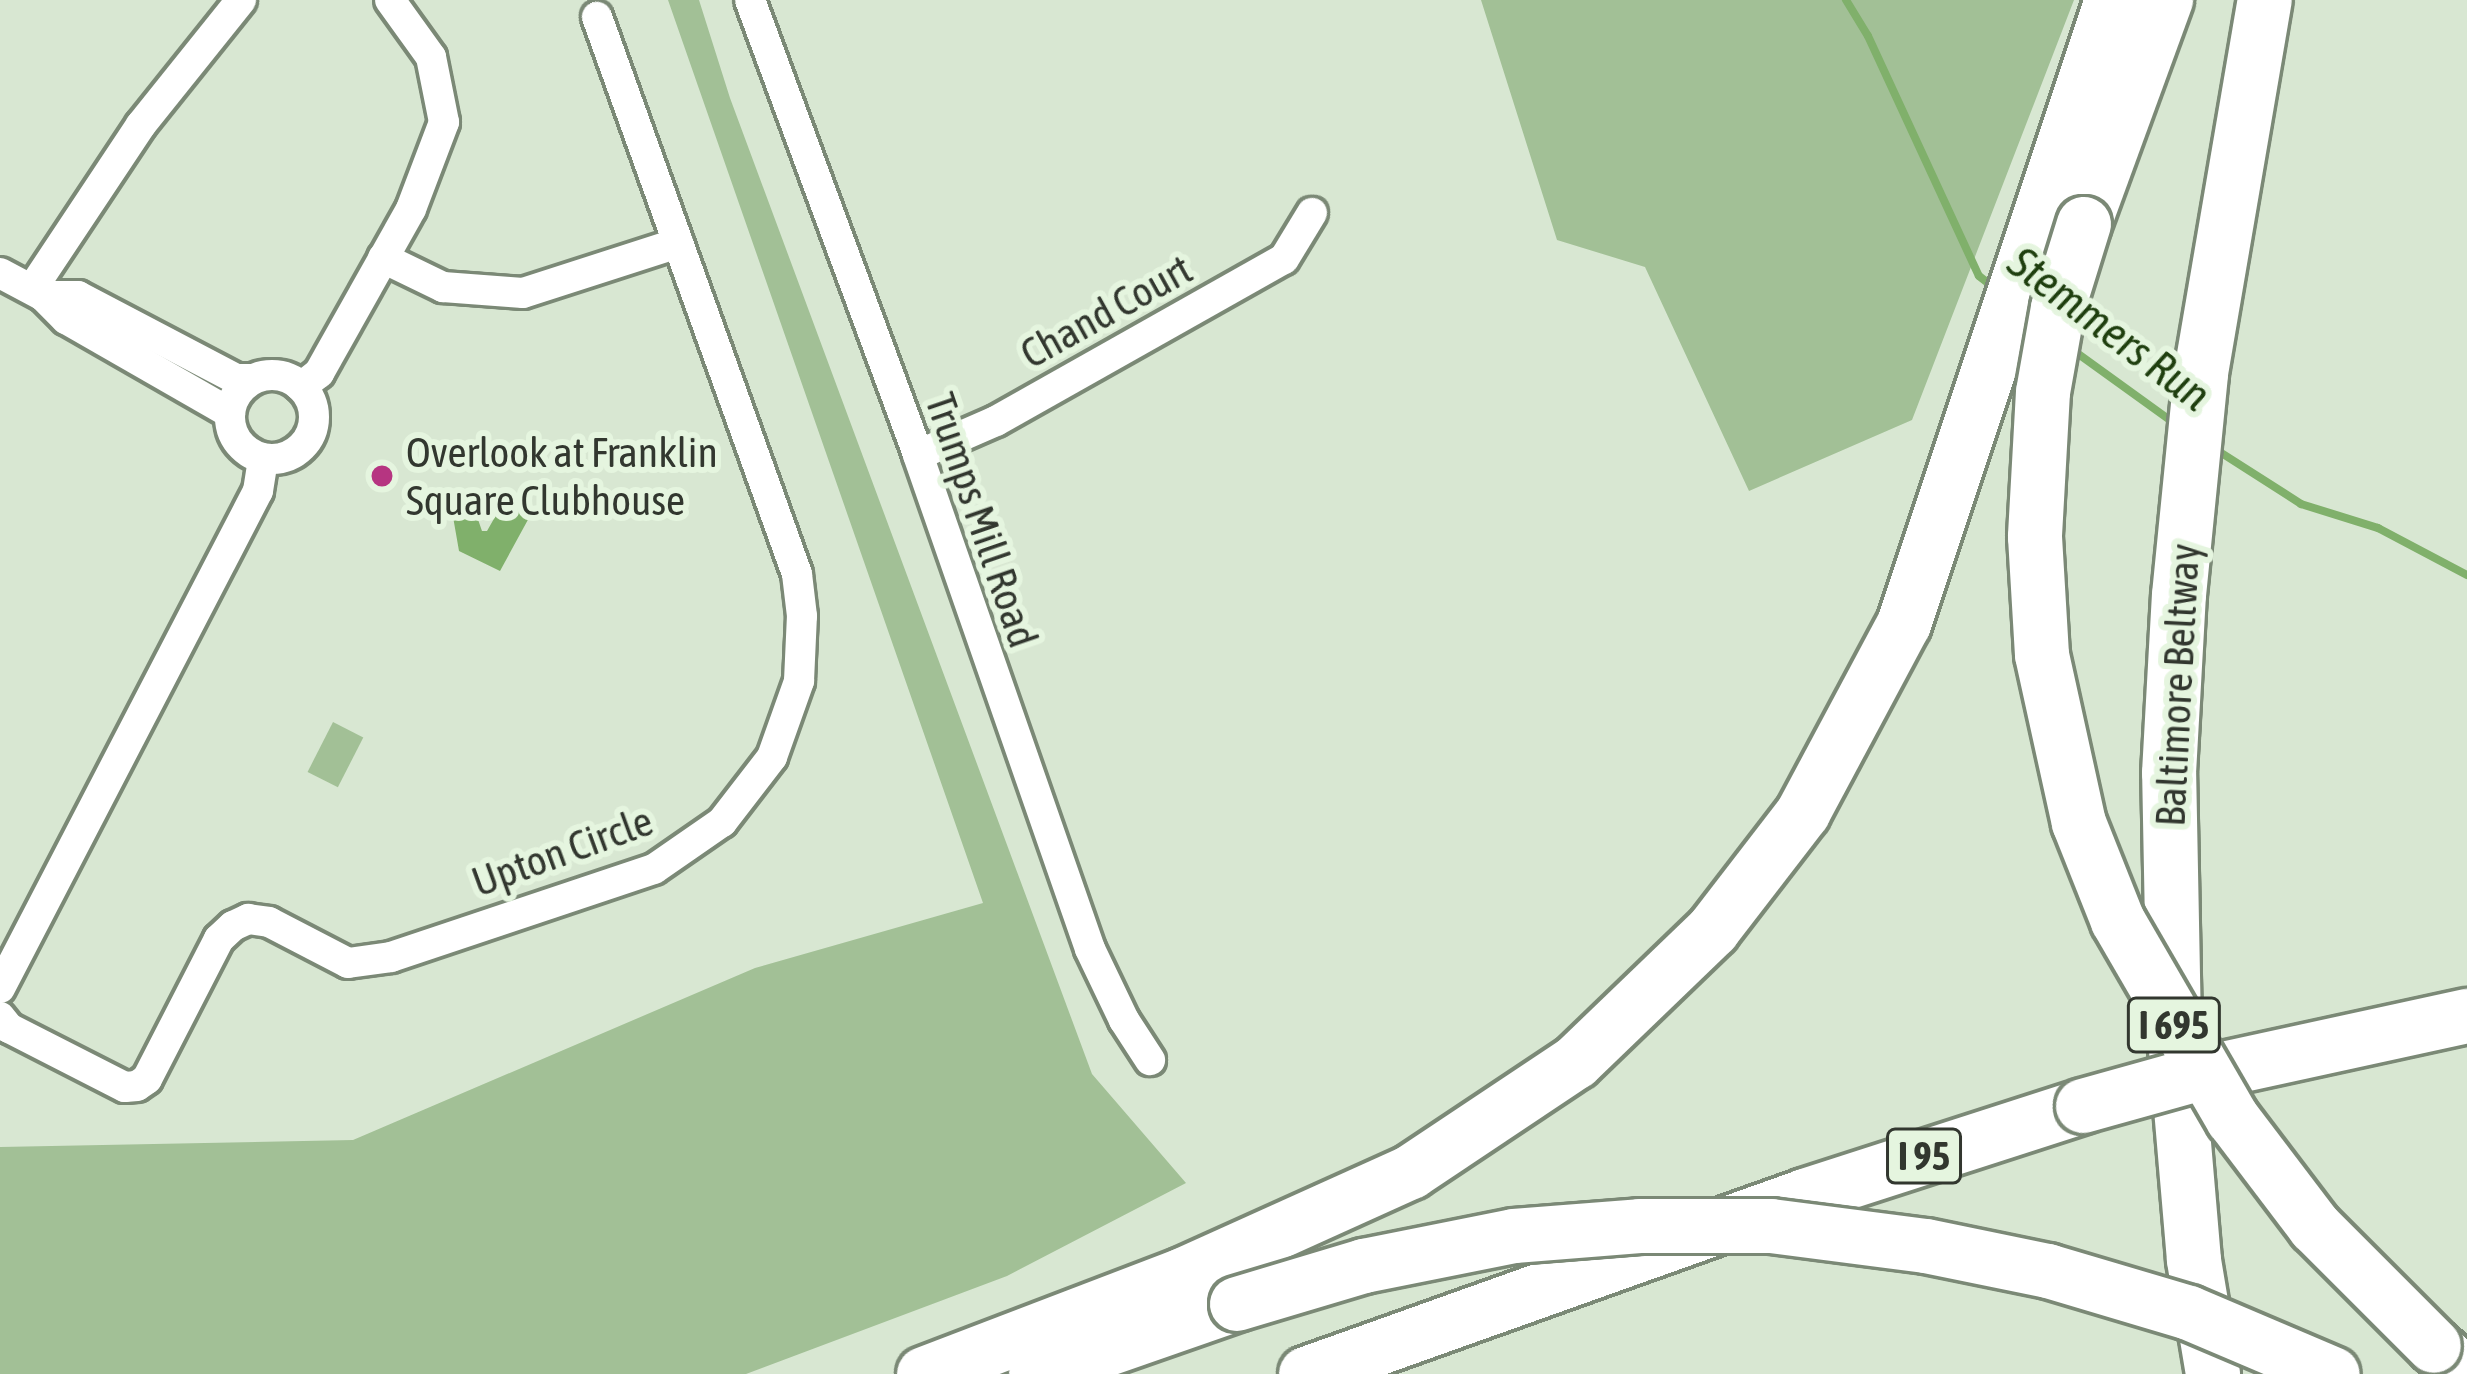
<!DOCTYPE html>
<html>
<head>
<meta charset="utf-8">
<style>
  body { margin:0 }
  #map { position:relative; width:2467px; height:1374px; overflow:hidden; background:#d8e7d2; font-family:"Asap Condensed",sans-serif }
  div>[style] { position:absolute }
  .green>* { inset:0; background:#a2c096; transform-origin:0 0 }
  .water>* { inset:0; background:#80b06b }
  .stream>* { height:8px; margin:-4px; padding:0 4px; transform-origin:4px; border-radius:4px; background:#80b06b }
  .roads { filter:drop-shadow(3px 0 #7b8976) drop-shadow(-3px 0 #7b8976) drop-shadow(0 3px #7b8976) drop-shadow(0 -3px #7b8976) }
  .street>* { height:30px; margin:-15px; padding:0 15px; transform-origin:15px; border-radius:15px; background:#fff }
  .street>.ring { margin:-15px; padding:0; box-sizing:content-box; background:none; border:30px solid #fff; border-radius:50% }
  .highway>* { height:54px; margin:-27px; padding:0 27px; transform-origin:27px; border-radius:27px; background:#fff }
  .bridges { filter:drop-shadow(3px 0 #7b8976) drop-shadow(-3px 0 #7b8976) drop-shadow(0 3px #7b8976) drop-shadow(0 -3px #7b8976) }
  .highway-bridge>* { height:54px; margin:-27px; padding:0 27px; transform-origin:27px; border-radius:27px; background:#fff }
  .dots>* { width:33px; height:33px; translate:-50% -50%; box-sizing:border-box; border:6px solid #e5f5df; border-radius:50% }
  span { translate:-50% -50%; white-space:nowrap; text-align:center; line-height:1.15; -webkit-text-stroke:12px #e5f5df; paint-order:stroke }
  .shield-label span { padding:3px 9px; background:#e5f5df; border:3px solid; border-radius:9px; -webkit-text-stroke-width:0 }
  .shield-label { font-size:39px; color:#32372f; font-weight:700 }
  .street-label { font-size:42px; color:#32372f }
  .poi-label { font-size:42px; color:#32372f }
  .left { translate:0 -50%; text-align:left }
  .water-label { font-size:45px; color:#1f3f0f; font-style:italic }
</style>
</head>
<body>
<div id="map">
  <div class="green">
    <i style="clip-path:polygon(668px 0,699px 0,730px 98px,1092px 1074px,1186px 1183px,1007px 1276px,746px 1374px,0 1374px,0 1147px,353px 1140px,755px 968px,983px 903px)"></i>
    <i style="clip-path:polygon(1481px 0,2074px 0,1912px 420px,1749px 491px,1645px 267px,1557px 240px)"></i>
    <i style="left:333px;top:722px;width:34px;height:56px;rotate:27deg"></i>
  </div>
  <div class="water">
    <i style="clip-path:polygon(504px 501px,530px 516px,500px 571px,459px 551px,452px 511px,473px 505px,482px 531px,487px 531px)"></i>
  </div>
  <div class="stream">
    <i style="left:1846px;top:0;width:42px;rotate:58.6deg"></i>
    <i style="left:1868px;top:36px;width:264px;rotate:65.2deg"></i>
    <i style="left:1979px;top:276px;width:23px;rotate:38deg"></i>
    <i style="left:2070px;top:348px;width:128px;rotate:35.8deg"></i>
    <i style="left:2212px;top:447px;width:106px;rotate:32.6deg"></i>
    <i style="left:2301px;top:504px;width:81px;rotate:17.3deg"></i>
    <i style="left:2378px;top:528px;width:101px;rotate:27.8deg"></i>
  </div>
  <div class="roads">
    <div class="street">
      <i style="left:750px;top:0;width:485px;rotate:69.7deg"></i>
      <i style="left:918px;top:455px;width:523px;rotate:70.8deg"></i>
      <i style="left:1090px;top:949px;width:79px;rotate:64.4deg"></i>
      <i style="left:1124px;top:1020px;width:48px;rotate:57deg"></i>
      <i style="left:383px;top:258px;width:67px;rotate:25.8deg"></i>
      <i style="left:443px;top:287px;width:80px;rotate:4.3deg"></i>
      <i style="left:523px;top:293px;width:163px;rotate:-17.9deg"></i>
      <i style="left:0;top:273px;width:49px;rotate:28.1deg"></i>
      <i style="left:43px;top:296px;width:33px;rotate:45deg"></i>
      <i style="left:66px;top:319px;width:189px;rotate:29.8deg"></i>
      <i style="left:32px;top:289px;width:197px;rotate:-56.4deg"></i>
      <i style="left:141px;top:125px;width:160px;rotate:-51.3deg"></i>
      <i style="left:43px;top:296px;width:35px"></i>
      <i style="left:78px;top:296px;width:178px;rotate:27.7deg"></i>
      <i style="left:236px;top:379px;width:16px"></i>
      <i class="ring" style="left:230px;top:375px;width:54px;height:54px"></i>
      <i style="left:301px;top:387px;width:23px;rotate:-38deg"></i>
      <i style="left:319px;top:373px;width:188px;rotate:-60.7deg"></i>
      <i style="left:411px;top:209px;width:93px;rotate:-69.2deg"></i>
      <i style="left:444px;top:122px;width:66px;rotate:-101.3deg"></i>
      <i style="left:431px;top:57px;width:70px;rotate:-125.7deg"></i>
      <i style="left:918px;top:455px;width:85px;rotate:-23.6deg"></i>
      <i style="left:996px;top:421px;width:330px;rotate:-29.4deg"></i>
      <i style="left:1284px;top:259px;width:54px;rotate:-58.7deg"></i>
      <i style="left:0;top:988px;width:560px;rotate:-62.57deg"></i>
      <i style="left:258px;top:491px;width:33px;rotate:-81deg"></i>
      <i style="left:0;top:1017px;width:14px;rotate:51deg"></i>
      <i style="left:9px;top:1028px;width:130px;rotate:27deg"></i>
      <i style="left:125px;top:1087px;width:12px;rotate:-5deg"></i>
      <i style="left:137px;top:1086px;width:12px;rotate:-35deg"></i>
      <i style="left:147px;top:1079px;width:157px;rotate:-62.8deg"></i>
      <i style="left:219px;top:939px;width:19px;rotate:-43deg"></i>
      <i style="left:233px;top:926px;width:17px;rotate:-25deg"></i>
      <i style="left:248px;top:919px;width:21px;rotate:8deg"></i>
      <i style="left:269px;top:922px;width:89px;rotate:27.4deg"></i>
      <i style="left:348px;top:963px;width:43px;rotate:-7.9deg"></i>
      <i style="left:391px;top:957px;width:277px;rotate:-18.5deg"></i>
      <i style="left:654px;top:869px;width:83px;rotate:-34.7deg"></i>
      <i style="left:722px;top:822px;width:82px;rotate:-52.4deg"></i>
      <i style="left:772px;top:757px;width:81px;rotate:-70.4deg"></i>
      <i style="left:799px;top:681px;width:65px;rotate:-87.4deg"></i>
      <i style="left:802px;top:616px;width:42px;rotate:-96.8deg"></i>
      <i style="left:797px;top:574px;width:592px;rotate:-109.75deg"></i>
    </div>
    <div class="highway">
      <i style="left:2084px;top:224px;width:239px;rotate:-69.9deg"></i>
      <i style="left:2187px;top:1077px;width:287px;rotate:-12.3deg"></i>
      <i style="left:2434px;top:1346px;width:43px;rotate:41.2deg"></i>
      <i style="left:924px;top:1374px;width:277px;rotate:-20.9deg"></i>
      <i style="left:1183px;top:1275px;width:250px;rotate:-24.3deg"></i>
      <i style="left:1411px;top:1172px;width:198px;rotate:-33.7deg"></i>
      <i style="left:1576px;top:1062px;width:190px;rotate:-43.9deg"></i>
      <i style="left:1713px;top:930px;width:148px;rotate:-52.4deg"></i>
      <i style="left:1803px;top:813px;width:214px;rotate:-61.9deg"></i>
      <i style="left:1904px;top:624px;width:658px;rotate:-71.57deg"></i>
      <i style="left:1036px;top:1374px;width:213px;rotate:-19.2deg"></i>
      <i style="left:1306px;top:1374px;width:530px;rotate:-19.63deg"></i>
      <i style="left:1805px;top:1196px;width:292px;rotate:-17.9deg"></i>
      <i style="left:2213px;top:1374px;width:116px;rotate:-99.5deg"></i>
      <i style="left:2194px;top:1260px;width:234px;rotate:-94.9deg"></i>
      <i style="left:2174px;top:1027px;width:254px;rotate:-91.1deg"></i>
      <i style="left:2169px;top:773px;width:178px;rotate:-86.8deg"></i>
      <i style="left:2179px;top:595px;width:223px;rotate:-84.3deg"></i>
      <i style="left:2201px;top:373px;width:378px;rotate:-80.3deg"></i>
    </div>
  </div>
  <div class="bridges">
    <div class="highway-bridge">
      <i style="left:2084px;top:224px;width:88px;rotate:107.2deg"></i>
      <i style="left:2058px;top:308px;width:85px;rotate:100.1deg"></i>
      <i style="left:2043px;top:392px;width:145px;rotate:93.2deg"></i>
      <i style="left:2035px;top:537px;width:118px;rotate:86.6deg"></i>
      <i style="left:2042px;top:655px;width:172px;rotate:77.6deg"></i>
      <i style="left:2079px;top:823px;width:105px;rotate:68.3deg"></i>
      <i style="left:2118px;top:921px;width:229px;rotate:59.9deg"></i>
      <i style="left:2233px;top:1119px;width:136px;rotate:52.8deg"></i>
      <i style="left:2315px;top:1227px;width:168px;rotate:45deg"></i>
      <i style="left:2083px;top:1106px;width:108px;rotate:-15.6deg"></i>
      <i style="left:1237px;top:1304px;width:133px;rotate:-16.7deg"></i>
      <i style="left:1364px;top:1266px;width:153px;rotate:-11.3deg"></i>
      <i style="left:1514px;top:1236px;width:126px;rotate:-4.5deg"></i>
      <i style="left:1640px;top:1226px;width:131px"></i>
      <i style="left:1771px;top:1226px;width:156px;rotate:7.4deg"></i>
      <i style="left:1926px;top:1246px;width:125px;rotate:11.6deg"></i>
      <i style="left:2048px;top:1271px;width:147px;rotate:16.6deg"></i>
      <i style="left:2189px;top:1313px;width:156px;rotate:23deg"></i>
    </div>
  </div>
  <div class="dots">
    <i style="left:382px;top:476px;background:#b63581"></i>
  </div>
  <div class="shield-label">
    <span style="left:2174px;top:1025px">I 695</span>
    <span style="left:1924px;top:1156px">I 95</span>
  </div>
  <div class="street-label">
    <span style="left:1106px;top:311px;rotate:-29deg">Chand Court</span>
    <span style="left:982px;top:520px;rotate:71deg">Trumps Mill Road</span>
    <span style="left:2177px;top:685px;rotate:-87deg">Baltimore Beltway</span>
    <span style="left:562px;top:851px;rotate:-20deg">Upton Circle</span>
  </div>
  <div class="poi-label">
    <span class="left" style="left:406px;top:476px">Overlook at Franklin<br>Square Clubhouse</span>
  </div>
  <div class="water-label">
    <span style="left:2109px;top:329px;rotate:37deg">Stemmers Run</span>
  </div>
</div>
</body>
</html>
